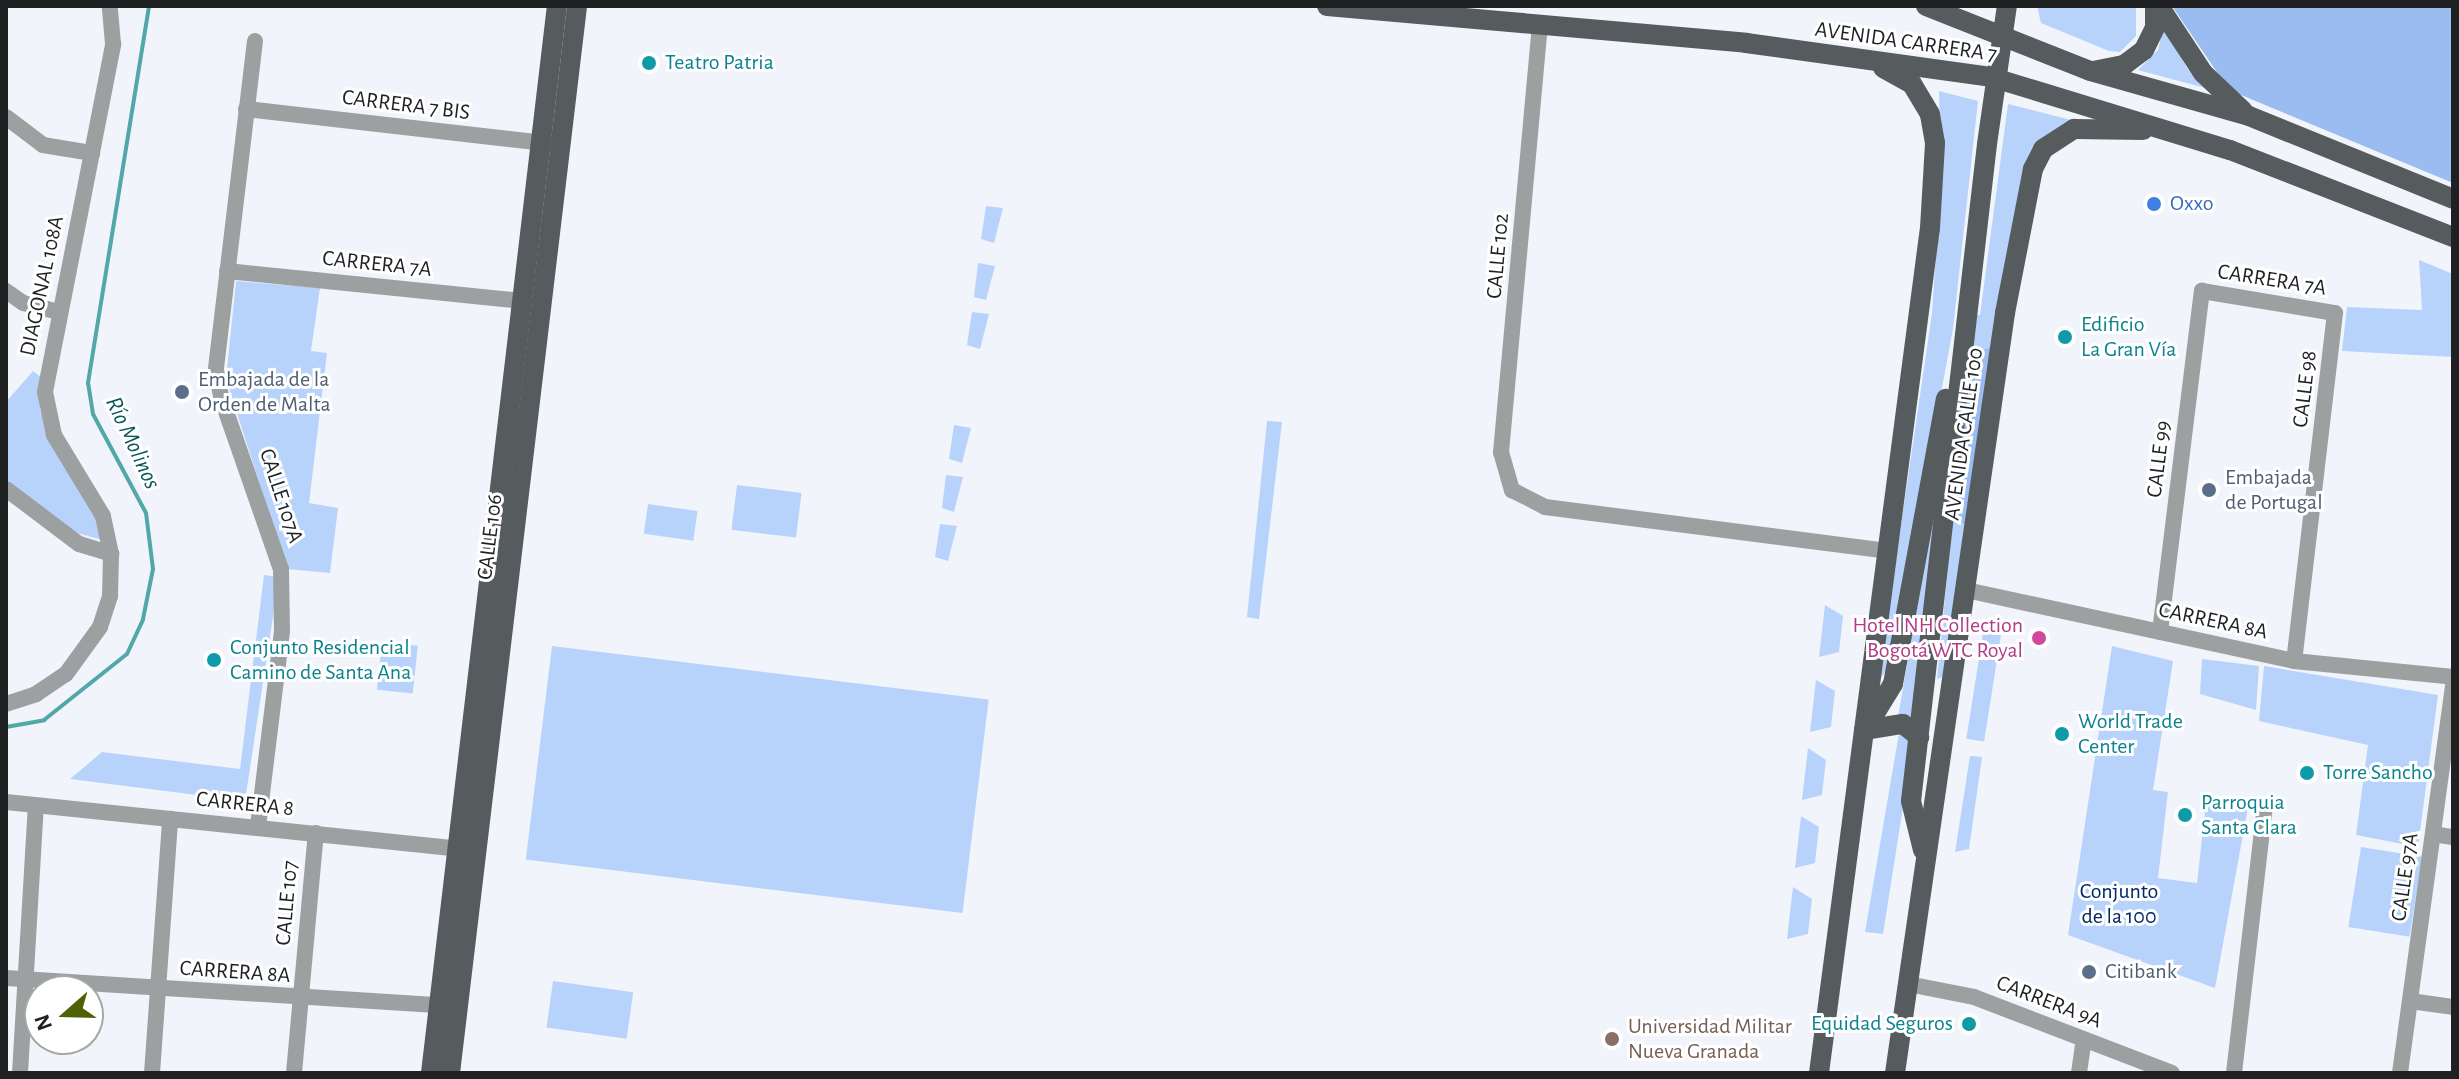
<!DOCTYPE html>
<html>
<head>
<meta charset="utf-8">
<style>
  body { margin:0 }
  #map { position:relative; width:2459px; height:1079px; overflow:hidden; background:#f1f5fb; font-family:"Alegreya Sans",sans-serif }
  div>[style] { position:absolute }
  .green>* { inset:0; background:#b8d3fb; transform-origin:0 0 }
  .forest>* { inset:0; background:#9bbcf0 }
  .stream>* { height:4px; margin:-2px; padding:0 2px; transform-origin:2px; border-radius:2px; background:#52a7a9 }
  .minor>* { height:16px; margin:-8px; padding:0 8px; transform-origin:8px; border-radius:8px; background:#9da0a1 }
  .major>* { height:20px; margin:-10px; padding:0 10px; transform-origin:10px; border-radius:10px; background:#565b5e }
  .major-bridge>* { height:20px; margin:-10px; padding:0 10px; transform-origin:10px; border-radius:10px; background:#565b5e }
  .dots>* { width:22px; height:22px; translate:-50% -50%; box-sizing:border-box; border:4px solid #fff; border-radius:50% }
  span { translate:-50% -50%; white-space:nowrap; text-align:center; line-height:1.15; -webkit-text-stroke:6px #fff; paint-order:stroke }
  .street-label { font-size:22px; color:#1e2022 }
  .culture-label { font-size:22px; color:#0d838f }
  .left { translate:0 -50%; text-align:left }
  .right { translate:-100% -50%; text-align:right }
  .shop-label { font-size:22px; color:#366cbe }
  .service-label { font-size:22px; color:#4e5e75 }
  .hotel-label { font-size:22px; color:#b23c85 }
  .park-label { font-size:22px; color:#012964 }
  .education-label { font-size:22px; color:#785e54 }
  .water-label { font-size:24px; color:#0a5758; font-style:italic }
  .frame { position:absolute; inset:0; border:8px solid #1e2022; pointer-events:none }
  .north { position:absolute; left:24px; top:975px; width:80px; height:80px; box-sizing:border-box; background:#fff; border:2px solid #a5a6a7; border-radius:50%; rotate:250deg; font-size:22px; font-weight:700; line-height:32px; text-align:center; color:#1e2022 }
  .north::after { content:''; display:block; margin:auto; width:28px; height:36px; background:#4f6107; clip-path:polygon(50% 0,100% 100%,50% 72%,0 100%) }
</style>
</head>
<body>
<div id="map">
  <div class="green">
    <i style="clip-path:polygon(2037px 6px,2136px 6px,2136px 36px,2120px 52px,2109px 51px,2041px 23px)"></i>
    <i style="clip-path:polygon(2164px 26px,2186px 67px,2205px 88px,2138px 70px,2158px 50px)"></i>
    <i style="clip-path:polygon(1939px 91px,1978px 101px,1953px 329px,1890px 664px,1878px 683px,1932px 313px,1941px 182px)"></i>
    <i style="clip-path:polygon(2008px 104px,2071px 120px,2049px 133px,2031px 155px,1943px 677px,1937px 679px,1973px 314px,1980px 315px)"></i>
    <i style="clip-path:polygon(986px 206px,1003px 208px,994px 243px,981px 239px)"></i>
    <i style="clip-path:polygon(2419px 260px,2453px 274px,2453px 357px,2342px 351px,2347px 307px,2422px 310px)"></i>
    <i style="clip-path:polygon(978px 263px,995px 266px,986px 300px,974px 297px)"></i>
    <i style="clip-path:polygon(236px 281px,320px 288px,311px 351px,327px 353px,309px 503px,338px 508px,330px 573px,287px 569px,226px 379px)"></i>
    <i style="clip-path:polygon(972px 312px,989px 314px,980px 349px,967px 345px)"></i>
    <i style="clip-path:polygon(33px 371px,41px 377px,40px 410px,55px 446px,89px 498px,106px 541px,70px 531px,6px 479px,6px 402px)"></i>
    <i style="clip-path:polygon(1267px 421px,1282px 422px,1259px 619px,1247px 617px)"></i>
    <i style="clip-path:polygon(954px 425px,971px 428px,962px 463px,949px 459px)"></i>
    <i style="clip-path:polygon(1944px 452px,1917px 723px,1898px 717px)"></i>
    <i style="clip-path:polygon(946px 475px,963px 477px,954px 512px,942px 508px)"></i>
    <i style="left:737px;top:485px;width:65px;height:45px;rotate:7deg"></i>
    <i style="left:648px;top:504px;width:50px;height:30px;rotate:8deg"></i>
    <i style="clip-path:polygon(940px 524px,957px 526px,948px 561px,935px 557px)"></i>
    <i style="clip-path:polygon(264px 575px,279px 577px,245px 801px,70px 779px,102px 752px,240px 769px)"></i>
    <i style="clip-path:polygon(1825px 605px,1843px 616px,1839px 652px,1819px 657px)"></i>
    <i style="left:2003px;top:622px;width:121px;height:18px;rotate:99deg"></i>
    <i style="left:382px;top:642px;width:36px;height:48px;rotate:6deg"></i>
    <i style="left:552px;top:646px;width:440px;height:215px;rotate:7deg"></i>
    <i style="clip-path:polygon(2112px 646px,2173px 661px,2153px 790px,2168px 792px,2158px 878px,2197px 883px,2206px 802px,2248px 807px,2215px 988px,2068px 935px)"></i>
    <i style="clip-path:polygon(2202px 659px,2259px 666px,2256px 710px,2200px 694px)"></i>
    <i style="clip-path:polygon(2264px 666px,2438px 695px,2418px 847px,2356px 835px,2368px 745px,2259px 721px)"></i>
    <i style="clip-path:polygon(1816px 680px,1835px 691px,1831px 727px,1810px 732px)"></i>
    <i style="clip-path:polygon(1899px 733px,1914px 737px,1883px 934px,1865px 932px)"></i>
    <i style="clip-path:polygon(1808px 748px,1826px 760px,1822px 795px,1802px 800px)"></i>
    <i style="clip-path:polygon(1970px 756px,1982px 757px,1969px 849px,1955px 852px)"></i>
    <i style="clip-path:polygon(1801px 816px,1819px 827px,1815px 863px,1795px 868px)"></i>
    <i style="left:2361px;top:847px;width:62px;height:81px;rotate:9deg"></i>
    <i style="clip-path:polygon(1793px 887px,1812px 899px,1808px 934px,1787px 939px)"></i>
    <i style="left:553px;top:981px;width:81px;height:47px;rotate:8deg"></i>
  </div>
  <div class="forest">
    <i style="clip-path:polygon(2172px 6px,2453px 6px,2453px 183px,2229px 90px)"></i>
    <i style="clip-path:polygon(1995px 345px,1966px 525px,1953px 517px,1969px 357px)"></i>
  </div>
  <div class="stream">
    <i style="left:6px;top:727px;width:39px;rotate:-10deg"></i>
    <i style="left:44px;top:720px;width:106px;rotate:-38.5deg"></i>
    <i style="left:127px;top:654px;width:38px;rotate:-65deg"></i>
    <i style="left:143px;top:619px;width:51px;rotate:-78.7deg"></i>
    <i style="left:153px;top:569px;width:56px;rotate:-97.1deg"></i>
    <i style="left:146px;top:513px;width:112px;rotate:-118.2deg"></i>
    <i style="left:93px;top:414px;width:31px;rotate:-99deg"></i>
    <i style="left:88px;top:383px;width:382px;rotate:-80.8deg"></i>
  </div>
  <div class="minor">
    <i style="left:1540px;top:24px;width:430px;rotate:95.2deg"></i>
    <i style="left:1501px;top:452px;width:40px;rotate:74deg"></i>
    <i style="left:1512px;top:490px;width:37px;rotate:27deg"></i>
    <i style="left:1545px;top:507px;width:347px;rotate:7.3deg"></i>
    <i style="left:255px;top:41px;width:331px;rotate:96.8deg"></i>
    <i style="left:216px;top:370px;width:31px;rotate:79deg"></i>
    <i style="left:222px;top:400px;width:179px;rotate:70.8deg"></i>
    <i style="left:281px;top:569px;width:62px;rotate:89.1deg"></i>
    <i style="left:282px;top:631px;width:197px;rotate:97deg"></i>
    <i style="left:246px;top:109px;width:307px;rotate:6.5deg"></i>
    <i style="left:6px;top:117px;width:46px;rotate:37.1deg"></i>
    <i style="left:43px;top:145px;width:50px;rotate:9.3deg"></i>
    <i style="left:227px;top:271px;width:297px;rotate:5.8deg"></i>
    <i style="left:6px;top:291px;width:21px;rotate:35deg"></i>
    <i style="left:23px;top:303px;width:37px;rotate:14deg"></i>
    <i style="left:6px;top:489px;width:91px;rotate:37deg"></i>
    <i style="left:79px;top:544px;width:34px;rotate:17deg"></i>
    <i style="left:1966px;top:590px;width:336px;rotate:12.2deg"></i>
    <i style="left:2294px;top:661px;width:160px;rotate:5.7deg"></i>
    <i style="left:2160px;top:632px;width:344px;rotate:-83deg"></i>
    <i style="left:2202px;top:291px;width:135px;rotate:9.4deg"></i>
    <i style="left:2335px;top:313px;width:350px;rotate:96.7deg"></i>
    <i style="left:6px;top:704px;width:32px;rotate:-18deg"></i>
    <i style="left:36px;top:694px;width:36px;rotate:-34deg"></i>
    <i style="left:66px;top:674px;width:58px;rotate:-54.1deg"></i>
    <i style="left:100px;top:627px;width:33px;rotate:-72deg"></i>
    <i style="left:110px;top:596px;width:42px;rotate:-88.6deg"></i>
    <i style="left:111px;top:554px;width:39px;rotate:-102deg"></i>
    <i style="left:103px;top:516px;width:95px;rotate:-121.2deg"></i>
    <i style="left:54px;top:435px;width:44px;rotate:-101.8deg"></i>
    <i style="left:45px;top:392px;width:355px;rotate:-78.9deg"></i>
    <i style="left:113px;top:44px;width:38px;rotate:-95deg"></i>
    <i style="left:6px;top:802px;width:465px;rotate:5.9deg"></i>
    <i style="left:2433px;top:834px;width:20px;rotate:9deg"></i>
    <i style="left:6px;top:978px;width:446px;rotate:3.6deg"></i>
    <i style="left:1908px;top:984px;width:67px;rotate:11.1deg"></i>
    <i style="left:1974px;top:997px;width:212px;rotate:21deg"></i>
    <i style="left:2410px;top:1001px;width:43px;rotate:7.9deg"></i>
    <i style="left:20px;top:1073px;width:268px;rotate:-86.6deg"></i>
    <i style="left:152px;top:1073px;width:255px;rotate:-85.9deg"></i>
    <i style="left:294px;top:1073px;width:241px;rotate:-84.8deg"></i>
    <i style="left:2079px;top:1073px;width:34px;rotate:-82deg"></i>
    <i style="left:2234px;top:1073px;width:263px;rotate:-83.4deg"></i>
    <i style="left:2400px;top:1073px;width:390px;rotate:-82.2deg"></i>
  </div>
  <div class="major">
    <i style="left:1327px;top:6px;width:421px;rotate:5deg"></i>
    <i style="left:1746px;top:43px;width:247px;rotate:7.9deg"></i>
    <i style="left:1991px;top:77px;width:250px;rotate:17deg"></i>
    <i style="left:2230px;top:150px;width:239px;rotate:21.3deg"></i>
    <i style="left:1926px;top:6px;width:176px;rotate:21.6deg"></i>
    <i style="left:2090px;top:71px;width:165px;rotate:15.8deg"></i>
    <i style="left:2249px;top:116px;width:220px;rotate:22.1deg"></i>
    <i style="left:2159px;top:6px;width:80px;rotate:56.7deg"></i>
    <i style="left:2203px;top:73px;width:55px;rotate:43.5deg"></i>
    <i style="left:2093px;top:71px;width:32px;rotate:-11deg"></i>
    <i style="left:2124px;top:65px;width:25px;rotate:-37deg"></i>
    <i style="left:2144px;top:50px;width:25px;rotate:-64deg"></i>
    <i style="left:2155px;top:27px;width:21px;rotate:-90deg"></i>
    <i style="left:1869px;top:723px;width:46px;rotate:-58.4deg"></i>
    <i style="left:1893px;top:684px;width:290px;rotate:-79.5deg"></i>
    <i style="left:1864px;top:730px;width:39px;rotate:-9deg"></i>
    <i style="left:1903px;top:724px;width:21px;rotate:39deg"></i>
    <i style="left:1923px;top:850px;width:50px;rotate:-103.8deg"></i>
    <i style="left:1911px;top:801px;width:661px;rotate:-83.4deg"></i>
    <i style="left:431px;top:1073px;width:1074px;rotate:-83.27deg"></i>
    <i style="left:450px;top:1073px;width:1075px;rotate:-83.21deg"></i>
    <i style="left:1819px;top:1073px;width:852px;rotate:-82.52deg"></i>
    <i style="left:1930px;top:228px;width:85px;rotate:-86.6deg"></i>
    <i style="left:1935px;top:143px;width:29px;rotate:-100deg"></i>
    <i style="left:1930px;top:114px;width:35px;rotate:-121deg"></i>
    <i style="left:1912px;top:84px;width:33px;rotate:-151deg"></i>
    <i style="left:1895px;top:1073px;width:768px;rotate:-81.76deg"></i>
    <i style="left:2005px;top:313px;width:147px;rotate:-79deg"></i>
    <i style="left:2033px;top:169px;width:22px;rotate:-63deg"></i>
    <i style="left:2043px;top:149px;width:37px;rotate:-33deg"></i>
    <i style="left:2074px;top:129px;width:69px;rotate:0.8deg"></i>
  </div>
  <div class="major-bridge">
    <i style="left:1987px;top:144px;width:139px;rotate:-81.8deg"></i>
  </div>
  <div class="dots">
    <i style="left:649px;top:63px;background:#0f9aa8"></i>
    <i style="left:2154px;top:204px;background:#3f7fe0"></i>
    <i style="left:2065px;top:337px;background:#0f9aa8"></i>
    <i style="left:182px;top:392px;background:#5c6f8a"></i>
    <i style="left:2209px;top:490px;background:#5c6f8a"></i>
    <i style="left:2039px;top:638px;background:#d1479c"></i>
    <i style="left:214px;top:660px;background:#0f9aa8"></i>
    <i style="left:2062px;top:734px;background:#0f9aa8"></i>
    <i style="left:2307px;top:773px;background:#0f9aa8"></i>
    <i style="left:2185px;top:815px;background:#0f9aa8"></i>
    <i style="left:2089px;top:972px;background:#5c6f8a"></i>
    <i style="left:1969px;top:1024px;background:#0f9aa8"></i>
    <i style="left:1612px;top:1039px;background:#8d6e63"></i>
  </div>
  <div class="street-label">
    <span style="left:1906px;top:42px;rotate:8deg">AVENIDA CARRERA 7</span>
    <span style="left:406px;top:105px;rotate:7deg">CARRERA 7 BIS</span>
    <span style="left:1498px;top:256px;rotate:-85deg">CALLE 102</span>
    <span style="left:377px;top:264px;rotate:6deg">CARRERA 7A</span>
    <span style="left:2272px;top:280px;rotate:9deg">CARRERA 7A</span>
    <span style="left:42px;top:286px;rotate:-78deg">DIAGONAL 108A</span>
    <span style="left:2305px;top:389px;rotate:-83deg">CALLE 98</span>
    <span style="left:1964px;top:434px;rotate:-82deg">AVENIDA CALLE 100</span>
    <span style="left:2159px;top:459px;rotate:-83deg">CALLE 99</span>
    <span style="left:281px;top:496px;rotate:72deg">CALLE 107A</span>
    <span style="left:490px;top:537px;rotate:-83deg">CALLE 106</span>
    <span style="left:2213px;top:621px;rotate:12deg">CARRERA 8A</span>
    <span style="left:245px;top:804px;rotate:6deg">CARRERA 8</span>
    <span style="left:2405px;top:877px;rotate:-82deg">CALLE 97A</span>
    <span style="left:287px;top:903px;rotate:-85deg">CALLE 107</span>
    <span style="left:235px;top:972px;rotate:4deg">CARRERA 8A</span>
    <span style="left:2049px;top:1002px;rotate:21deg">CARRERA 9A</span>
  </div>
  <div class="culture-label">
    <span class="left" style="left:665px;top:63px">Teatro Patria</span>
    <span class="left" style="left:2081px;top:337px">Edificio<br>La Gran Vía</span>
    <span class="left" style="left:230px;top:660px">Conjunto Residencial<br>Camino de Santa Ana</span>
    <span class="left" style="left:2078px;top:734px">World Trade<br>Center</span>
    <span class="left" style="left:2323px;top:773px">Torre Sancho</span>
    <span class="left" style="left:2201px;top:815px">Parroquia<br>Santa Clara</span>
    <span class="right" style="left:1953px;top:1024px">Equidad Seguros</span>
  </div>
  <div class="shop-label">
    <span class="left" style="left:2170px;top:204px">Oxxo</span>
  </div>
  <div class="service-label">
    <span class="left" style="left:198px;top:392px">Embajada de la<br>Orden de Malta</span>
    <span class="left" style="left:2225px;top:490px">Embajada<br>de Portugal</span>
    <span class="left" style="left:2105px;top:972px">Citibank</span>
  </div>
  <div class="hotel-label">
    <span class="right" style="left:2023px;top:638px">Hotel NH Collection<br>Bogotá WTC Royal</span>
  </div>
  <div class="park-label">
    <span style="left:2119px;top:904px">Conjunto<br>de la 100</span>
  </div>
  <div class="education-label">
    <span class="left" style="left:1628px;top:1039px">Universidad Militar<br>Nueva Granada</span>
  </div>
  <div class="water-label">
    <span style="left:132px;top:443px;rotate:65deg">Río Molinos</span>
  </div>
  <div class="frame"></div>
  <div class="north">N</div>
</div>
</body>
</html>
